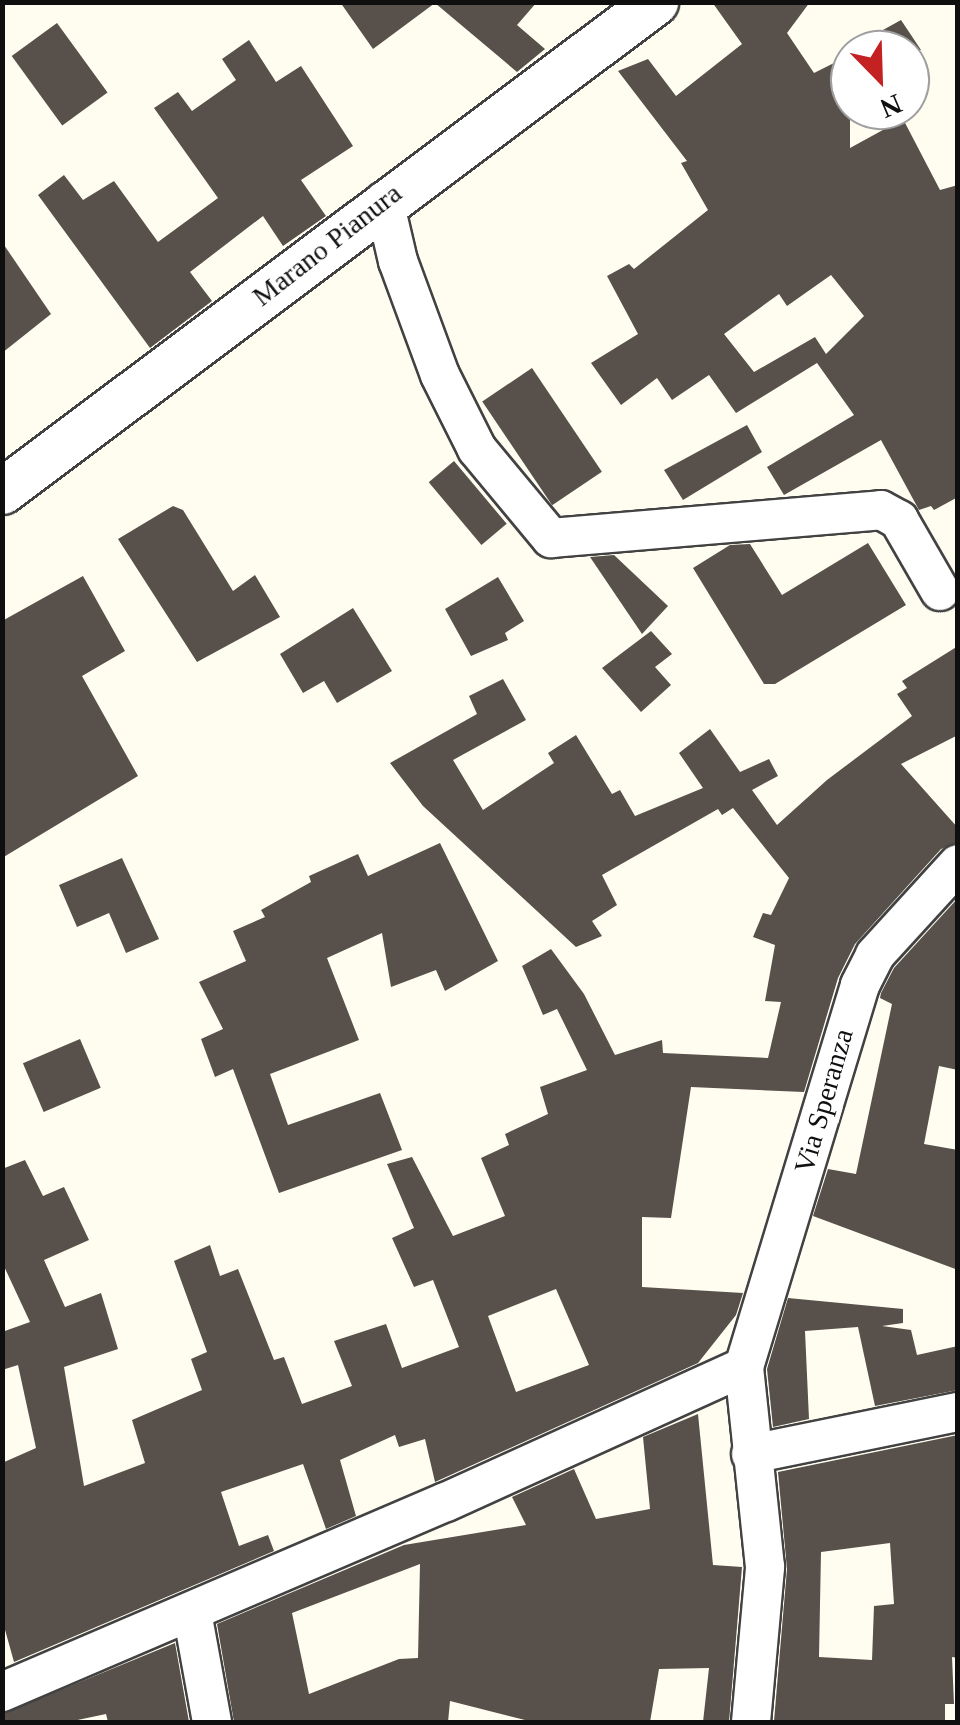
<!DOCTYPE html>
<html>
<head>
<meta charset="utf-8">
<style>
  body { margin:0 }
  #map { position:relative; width:960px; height:1725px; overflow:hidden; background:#fffdf0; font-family:"Times New Roman",serif }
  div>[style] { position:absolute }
  .building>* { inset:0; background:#58504b; transform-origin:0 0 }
  .roads { filter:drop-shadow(2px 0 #424242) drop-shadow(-2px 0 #424242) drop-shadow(0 2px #424242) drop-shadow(0 -2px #424242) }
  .minor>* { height:38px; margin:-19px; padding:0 19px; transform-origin:19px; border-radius:19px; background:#fff }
  .tertiary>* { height:45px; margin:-22.5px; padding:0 22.5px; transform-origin:22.5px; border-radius:22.5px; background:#fff }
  span { translate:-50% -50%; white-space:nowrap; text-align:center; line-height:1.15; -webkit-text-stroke:10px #fff; paint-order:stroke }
  .street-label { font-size:28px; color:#0f0f0f }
  .frame { position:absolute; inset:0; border:5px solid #0f0f0f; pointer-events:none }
  .north { position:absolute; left:830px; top:30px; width:100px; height:100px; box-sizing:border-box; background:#fff; border:2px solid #9f9f9f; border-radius:50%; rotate:157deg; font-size:28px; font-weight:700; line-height:40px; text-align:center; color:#0f0f0f }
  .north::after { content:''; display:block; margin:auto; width:35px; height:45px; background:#c42122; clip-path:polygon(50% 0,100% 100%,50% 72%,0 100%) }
</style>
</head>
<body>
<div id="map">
  <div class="building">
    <i style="clip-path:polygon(340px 2px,537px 2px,517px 25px,545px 49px,517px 72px,435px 3px,373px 49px)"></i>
    <i style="clip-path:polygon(evenodd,712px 2px,810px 2px,787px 33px,814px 73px,850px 55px,850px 148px,903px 119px,940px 190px,958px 185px,958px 497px,934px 510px,931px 506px,919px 510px,881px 440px,784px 495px,767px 467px,854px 415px,817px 363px,736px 413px,709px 375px,672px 400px,657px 378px,621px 405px,591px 363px,638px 334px,607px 276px,629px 264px,634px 269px,708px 210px,681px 163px,687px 161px,618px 71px,648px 59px,676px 96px,742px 44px,712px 2px,831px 275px,864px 316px,826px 354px,815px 337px,754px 372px,724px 334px,779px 294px,787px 306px,831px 275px)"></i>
    <i style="clip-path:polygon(901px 20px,921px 50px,847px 50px)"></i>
    <i style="left:57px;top:23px;width:86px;height:56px;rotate:54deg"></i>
    <i style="clip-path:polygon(249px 40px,276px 82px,301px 66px,353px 146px,301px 180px,326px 216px,283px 246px,263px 216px,190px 272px,212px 301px,150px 348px,38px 195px,64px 175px,83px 200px,114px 181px,158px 242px,218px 198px,154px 108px,178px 92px,192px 111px,236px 80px,222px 59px)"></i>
    <i style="clip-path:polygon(2px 242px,51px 314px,2px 353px)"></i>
    <i style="left:532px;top:368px;width:125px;height:60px;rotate:56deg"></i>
    <i style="clip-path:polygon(747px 425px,762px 452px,683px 500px,664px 470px)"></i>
    <i style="left:454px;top:461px;width:82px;height:33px;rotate:50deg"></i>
    <i style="clip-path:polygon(173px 506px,183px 510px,233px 591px,255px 575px,280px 617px,197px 662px,118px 539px)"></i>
    <i style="clip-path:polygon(868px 543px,906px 605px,775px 684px,764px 684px,693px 568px,730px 545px,750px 544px,782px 595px)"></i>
    <i style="clip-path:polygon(614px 555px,668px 606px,642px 634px,590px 557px)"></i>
    <i style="clip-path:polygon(83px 576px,125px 651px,82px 676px,138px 776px,2px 858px,2px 621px)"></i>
    <i style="clip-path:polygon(498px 577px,524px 621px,505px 633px,508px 640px,471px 656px,445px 609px)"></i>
    <i style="clip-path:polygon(353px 608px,392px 671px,337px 703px,324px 681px,303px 693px,280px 654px)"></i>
    <i style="clip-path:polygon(651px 631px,672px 654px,655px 667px,671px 685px,641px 712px,602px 668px)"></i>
    <i style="clip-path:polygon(evenodd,958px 646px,958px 735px,901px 764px,958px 828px,958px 842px,941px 849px,855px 944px,838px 978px,804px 1092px,691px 1087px,671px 1218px,642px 1217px,642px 1287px,743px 1293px,736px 1315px,698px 1363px,435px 1482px,425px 1439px,399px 1447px,395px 1435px,340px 1460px,356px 1516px,326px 1529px,303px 1464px,221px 1492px,239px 1546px,268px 1535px,274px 1551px,14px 1662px,2px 1619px,2px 1463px,36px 1448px,18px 1365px,2px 1370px,2px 1332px,30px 1322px,2px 1262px,2px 1169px,25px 1160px,43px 1196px,64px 1187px,89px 1240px,44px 1260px,65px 1307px,101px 1293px,118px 1349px,64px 1367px,84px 1486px,145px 1463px,132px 1420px,202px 1390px,191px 1359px,207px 1352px,174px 1261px,210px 1245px,220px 1276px,238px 1269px,274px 1360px,284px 1357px,302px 1404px,352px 1386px,334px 1341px,386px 1324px,402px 1368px,459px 1347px,433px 1280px,414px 1287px,392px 1238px,414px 1228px,387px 1164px,412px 1157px,453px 1236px,505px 1216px,481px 1158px,509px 1145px,505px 1134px,548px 1114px,540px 1087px,587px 1070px,557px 1009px,543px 1015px,522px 966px,551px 949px,584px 994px,615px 1055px,662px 1040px,663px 1053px,768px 1058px,781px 1002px,765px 1001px,775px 945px,753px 937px,763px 913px,771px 915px,789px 878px,733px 808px,722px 815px,718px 809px,602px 875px,617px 905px,592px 921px,602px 936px,576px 947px,423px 806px,390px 763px,477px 714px,469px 696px,503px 679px,526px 720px,453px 760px,483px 810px,554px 763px,548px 753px,576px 735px,612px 794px,620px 790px,635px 816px,703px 788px,679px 753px,710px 729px,740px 772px,769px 759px,778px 776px,752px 790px,777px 825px,827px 780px,912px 716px,897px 694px,907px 688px,902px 681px,958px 646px,556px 1289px,589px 1365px,516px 1392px,488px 1316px,556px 1289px)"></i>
    <i style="clip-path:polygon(440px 843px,498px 961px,445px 991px,436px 970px,391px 987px,382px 933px,327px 958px,359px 1040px,270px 1074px,288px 1125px,380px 1093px,402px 1150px,279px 1193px,233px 1069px,215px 1077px,201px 1039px,223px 1029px,199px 982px,246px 961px,233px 931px,265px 917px,261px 910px,311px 882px,309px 876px,358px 854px,368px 876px)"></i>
    <i style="clip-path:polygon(122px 858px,159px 939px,126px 953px,109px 913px,77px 927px,59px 885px)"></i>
    <i style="clip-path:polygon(958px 898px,958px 1070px,939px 1066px,924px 1144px,958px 1150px,958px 1270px,813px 1216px,828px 1169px,856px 1174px,892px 1004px,880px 998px,881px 993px,894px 968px)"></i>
    <i style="left:80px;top:1039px;width:53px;height:62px;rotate:67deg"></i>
    <i style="clip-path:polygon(788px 1298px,903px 1309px,903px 1323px,882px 1326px,911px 1330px,917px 1355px,958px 1346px,958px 1390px,875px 1406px,858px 1327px,805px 1331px,809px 1419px,773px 1427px,767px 1369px)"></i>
    <i style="clip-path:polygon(evenodd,698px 1414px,713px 1565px,742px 1567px,729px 1722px,703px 1722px,709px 1668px,659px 1669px,650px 1722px,533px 1722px,450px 1701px,448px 1722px,234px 1722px,217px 1624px,404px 1545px,526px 1525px,512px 1497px,574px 1469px,596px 1519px,650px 1509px,643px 1437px,698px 1414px,420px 1564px,418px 1658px,399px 1659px,309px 1694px,292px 1613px,420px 1564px)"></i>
    <i style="clip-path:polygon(evenodd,958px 1435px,958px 1658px,952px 1657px,954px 1704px,945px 1704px,945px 1722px,774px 1721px,787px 1569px,778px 1472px,958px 1435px,890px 1543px,894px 1604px,874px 1606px,872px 1660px,819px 1657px,821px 1552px,890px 1543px)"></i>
    <i style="clip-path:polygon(175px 1643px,189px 1722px,108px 1722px,106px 1714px,68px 1722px,2px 1722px,2px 1714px)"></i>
  </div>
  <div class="roads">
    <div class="minor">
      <i style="left:384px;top:201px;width:62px;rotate:76.9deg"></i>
      <i style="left:398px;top:261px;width:121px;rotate:69.8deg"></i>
      <i style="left:440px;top:375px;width:83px;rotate:63.4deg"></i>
      <i style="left:477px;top:449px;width:116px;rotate:50.3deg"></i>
      <i style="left:551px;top:538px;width:331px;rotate:-4.8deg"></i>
      <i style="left:881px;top:510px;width:21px;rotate:29deg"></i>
      <i style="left:899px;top:520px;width:82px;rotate:60deg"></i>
      <i style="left:751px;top:1454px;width:211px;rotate:-11.5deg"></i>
      <i style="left:192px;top:1612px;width:112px;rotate:79.7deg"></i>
      <i style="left:2px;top:1692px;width:483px;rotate:-23.2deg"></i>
      <i style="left:446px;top:1502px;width:327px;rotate:-24.4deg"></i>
      <i style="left:751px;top:1722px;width:156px;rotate:-84.8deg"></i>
      <i style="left:765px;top:1567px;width:201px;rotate:-96deg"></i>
      <i style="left:744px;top:1367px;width:399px;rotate:-73.1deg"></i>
      <i style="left:860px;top:985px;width:34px;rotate:-63deg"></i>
      <i style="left:875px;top:955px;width:123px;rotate:-47.6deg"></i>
    </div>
    <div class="tertiary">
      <i style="left:2px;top:491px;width:816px;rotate:-36.83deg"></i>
    </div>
  </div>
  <div class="street-label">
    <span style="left:327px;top:245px;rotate:-38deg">Marano Pianura</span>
    <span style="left:824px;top:1101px;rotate:-74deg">Via Speranza</span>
  </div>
  <div class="frame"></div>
  <div class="north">N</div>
</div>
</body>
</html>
